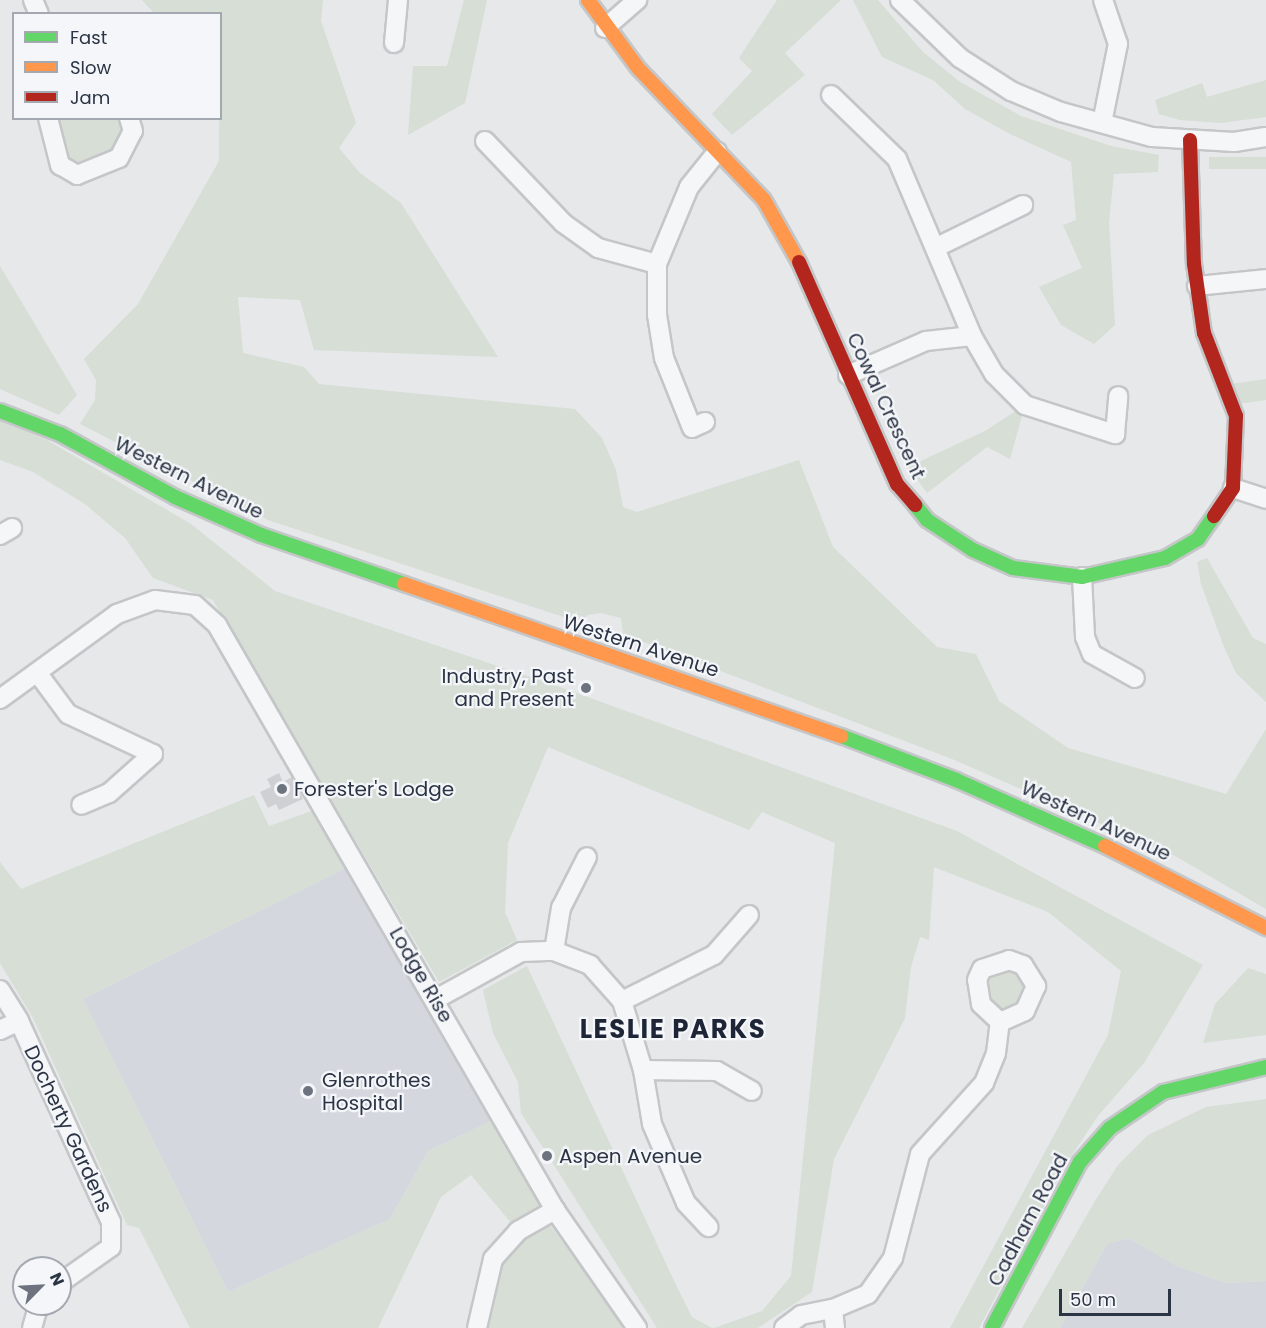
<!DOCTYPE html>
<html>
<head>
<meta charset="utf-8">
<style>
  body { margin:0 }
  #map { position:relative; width:1266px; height:1328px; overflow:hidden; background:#e6e8ea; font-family:Poppins,sans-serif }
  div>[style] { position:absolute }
  .built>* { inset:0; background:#d4d7dd }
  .green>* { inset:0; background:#d6ded6; transform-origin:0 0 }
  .round { border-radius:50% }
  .building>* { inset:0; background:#ced0d3 }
  .roads { filter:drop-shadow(2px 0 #c4c6c8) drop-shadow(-2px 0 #c4c6c8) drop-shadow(0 2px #c4c6c8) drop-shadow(0 -2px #c4c6c8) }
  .street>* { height:18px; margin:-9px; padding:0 9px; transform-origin:9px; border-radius:9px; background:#f5f6f7 }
  .fast>* { height:14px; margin:-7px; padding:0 7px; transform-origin:7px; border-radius:7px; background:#63d668 }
  .slow>* { height:14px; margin:-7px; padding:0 7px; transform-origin:7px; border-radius:7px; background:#ff974d }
  .jam>* { height:14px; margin:-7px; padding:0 7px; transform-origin:7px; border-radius:7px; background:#b3261e }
  .dots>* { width:16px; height:16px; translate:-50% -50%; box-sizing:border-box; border:3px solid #f4f6f9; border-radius:50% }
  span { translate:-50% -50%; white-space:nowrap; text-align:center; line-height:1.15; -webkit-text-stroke:4.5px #f4f6f9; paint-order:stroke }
  .street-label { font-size:20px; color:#2b3445 }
  .poi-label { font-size:20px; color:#2b3445 }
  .right { translate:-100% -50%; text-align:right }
  .left { translate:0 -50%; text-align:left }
  .district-label { font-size:26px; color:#1d2536; font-weight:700; letter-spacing:1.5px }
  .legend { position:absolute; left:12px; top:12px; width:210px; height:108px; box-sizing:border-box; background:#f4f6f9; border:2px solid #a4a8b1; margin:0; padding:8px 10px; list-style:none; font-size:18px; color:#2b3445 }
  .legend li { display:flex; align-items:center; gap:12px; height:30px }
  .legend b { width:30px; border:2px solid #a4a8b1 }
  .north { position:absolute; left:12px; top:1256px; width:60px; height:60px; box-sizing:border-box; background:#f4f6f9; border:2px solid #a4a8b1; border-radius:50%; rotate:66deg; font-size:16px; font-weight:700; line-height:24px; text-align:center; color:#2b3445 }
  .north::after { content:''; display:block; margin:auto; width:21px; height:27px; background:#6c737f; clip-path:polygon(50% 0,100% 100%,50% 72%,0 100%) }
  .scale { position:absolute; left:1059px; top:1289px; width:112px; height:27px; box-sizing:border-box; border:3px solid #2b3445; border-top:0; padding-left:8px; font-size:18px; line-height:21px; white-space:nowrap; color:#2b3445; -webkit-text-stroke:4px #f4f6f9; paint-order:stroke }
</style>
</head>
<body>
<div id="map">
  <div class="built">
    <i style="clip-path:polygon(356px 863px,500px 1117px,428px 1151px,390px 1219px,228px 1292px,83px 999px)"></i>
    <i style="clip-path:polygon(1129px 1238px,1177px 1266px,1226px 1283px,1266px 1281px,1266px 1328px,1060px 1328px,1107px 1244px)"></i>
  </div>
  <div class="green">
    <i style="clip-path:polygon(142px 0,323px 0,321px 21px,356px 123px,339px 148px,360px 173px,401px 203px,498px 357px,314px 350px,300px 300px,238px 297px,243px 353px,304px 367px,319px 384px,575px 409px,602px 438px,616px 470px,623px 507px,637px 512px,799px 460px,833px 547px,937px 647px,976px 654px,999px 701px,1068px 748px,1226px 794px,1266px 729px,1266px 909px,1175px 856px,952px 759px,623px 634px,621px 618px,601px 613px,587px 615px,582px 623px,268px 520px,80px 424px,95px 400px,96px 380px,84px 359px,138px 304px,219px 161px,220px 14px,154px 13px)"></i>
    <i style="clip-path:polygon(464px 0,487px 0,465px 103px,408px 135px,413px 66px,447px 66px)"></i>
    <i style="clip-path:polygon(777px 0,841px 0,785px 53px,805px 75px,732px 135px,712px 114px,752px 71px,739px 58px)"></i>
    <i style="clip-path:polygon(853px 0,878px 0,923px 52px,960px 82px,1021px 116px,1111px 146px,1159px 155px,1158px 172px,1114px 174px,1109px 222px,1115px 325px,1094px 344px,1061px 325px,1039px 287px,1082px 268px,1063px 225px,1076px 220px,1071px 162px,1010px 134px,965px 109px,933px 80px,882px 57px)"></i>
    <i style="clip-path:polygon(1266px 80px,1266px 117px,1221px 123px,1180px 120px,1159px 114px,1155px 100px,1202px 83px,1207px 97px)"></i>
    <i style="clip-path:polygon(48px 119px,129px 119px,133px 131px,98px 170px,60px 165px)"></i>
    <i style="left:1266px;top:157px;width:12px;height:57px;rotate:90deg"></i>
    <i style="clip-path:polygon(0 266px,77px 395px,59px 415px,0 389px)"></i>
    <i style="clip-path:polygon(1266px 379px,1266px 400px,1237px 404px,1231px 384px)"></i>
    <i style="clip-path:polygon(1025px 405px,1010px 459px,987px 447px,927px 493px,908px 467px,985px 431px)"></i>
    <i style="clip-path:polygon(0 421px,47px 440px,191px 524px,275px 591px,560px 687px,957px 831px,1203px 965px,1144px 1063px,1097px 1117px,1068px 1161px,979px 1328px,950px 1328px,1108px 1035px,1121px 971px,1048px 912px,934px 867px,929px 940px,920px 937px,911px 967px,905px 1018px,834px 1159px,812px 1292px,758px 1328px,714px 1328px,762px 1311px,791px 1276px,835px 843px,762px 812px,749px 830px,548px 747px,508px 843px,505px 912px,517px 940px,439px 982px,213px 600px,153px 578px,125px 538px,85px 504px,33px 472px,0 460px)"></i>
    <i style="clip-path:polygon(1207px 558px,1253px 638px,1266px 644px,1266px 702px,1236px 673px,1224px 647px,1201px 584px,1197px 562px)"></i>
    <i style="clip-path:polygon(254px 795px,269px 826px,323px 807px,356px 863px,83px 999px,228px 1292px,390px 1219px,428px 1151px,500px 1117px,555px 1210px,544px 1217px,626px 1328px,477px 1328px,493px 1259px,518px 1231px,471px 1175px,441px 1197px,378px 1328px,190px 1328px,139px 1228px,127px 1225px,33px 1018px,0 963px,0 862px,21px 889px)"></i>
    <i style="clip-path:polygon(527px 966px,677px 1287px,692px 1317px,712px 1328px,657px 1328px,521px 1113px,518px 1082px,493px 1033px,483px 990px)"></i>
    <i style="clip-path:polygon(1248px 968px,1266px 974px,1266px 1035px,1203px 1043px,1215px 1004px)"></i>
    <i class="round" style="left:985px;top:968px;width:42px;height:42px"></i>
    <i style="clip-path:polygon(1266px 1099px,1266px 1281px,1226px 1283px,1177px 1266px,1129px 1238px,1107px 1244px,1060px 1328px,1022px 1328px,1095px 1201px,1118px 1165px,1148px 1135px,1206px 1107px)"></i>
  </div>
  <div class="building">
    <i style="clip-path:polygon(279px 773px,283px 782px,292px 777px,303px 799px,279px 810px,276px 804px,268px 808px,260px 792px,271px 787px,267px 779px)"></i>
  </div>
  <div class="roads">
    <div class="street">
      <i style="left:33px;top:0;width:15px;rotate:67deg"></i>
      <i style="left:900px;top:0;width:83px;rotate:44deg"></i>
      <i style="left:960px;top:58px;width:61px;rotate:32.9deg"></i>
      <i style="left:1011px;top:91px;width:54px;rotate:22.8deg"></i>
      <i style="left:1061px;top:112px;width:94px;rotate:15.4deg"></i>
      <i style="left:1152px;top:137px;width:82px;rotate:3.5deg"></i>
      <i style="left:1234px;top:142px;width:32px;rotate:-9deg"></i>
      <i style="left:605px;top:28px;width:43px;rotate:-41.2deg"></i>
      <i style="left:394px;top:43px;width:43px;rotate:-84.7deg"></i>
      <i style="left:831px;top:95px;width:92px;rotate:44.1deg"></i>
      <i style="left:897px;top:159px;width:192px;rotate:67deg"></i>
      <i style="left:972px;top:336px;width:44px;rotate:59.9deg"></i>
      <i style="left:994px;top:374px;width:44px;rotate:45deg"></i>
      <i style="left:1025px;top:405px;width:95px;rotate:17.9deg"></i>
      <i style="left:1115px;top:434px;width:38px;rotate:-85deg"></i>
      <i style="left:48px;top:118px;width:49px;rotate:75.7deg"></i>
      <i style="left:60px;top:165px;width:20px;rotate:30deg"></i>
      <i style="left:77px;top:175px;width:45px;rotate:-22deg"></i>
      <i style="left:119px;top:158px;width:30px;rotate:-63deg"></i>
      <i style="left:133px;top:131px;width:14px;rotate:-107deg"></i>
      <i style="left:1102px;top:123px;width:81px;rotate:-78.6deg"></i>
      <i style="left:1118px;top:44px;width:46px;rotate:-108.8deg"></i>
      <i style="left:485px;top:141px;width:113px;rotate:46.4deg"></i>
      <i style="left:563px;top:223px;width:43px;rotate:35.5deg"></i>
      <i style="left:598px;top:248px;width:61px;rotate:15.2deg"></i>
      <i style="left:937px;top:247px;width:96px;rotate:-26deg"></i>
      <i style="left:1197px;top:286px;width:69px;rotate:-5.8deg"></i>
      <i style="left:848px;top:375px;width:85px;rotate:-23.6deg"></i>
      <i style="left:926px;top:341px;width:46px;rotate:-6.2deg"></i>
      <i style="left:705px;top:422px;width:14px;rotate:155deg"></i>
      <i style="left:692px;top:428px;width:75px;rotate:-111.8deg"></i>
      <i style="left:664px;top:358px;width:44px;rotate:-99.2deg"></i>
      <i style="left:657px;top:315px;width:51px;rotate:-90deg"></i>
      <i style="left:657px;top:264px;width:83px;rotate:-67.4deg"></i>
      <i style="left:689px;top:187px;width:45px;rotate:-51.3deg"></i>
      <i style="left:1233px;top:488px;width:35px;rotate:18deg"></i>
      <i style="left:0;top:535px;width:14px;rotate:-30deg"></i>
      <i style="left:1082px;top:577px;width:60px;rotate:87.1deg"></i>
      <i style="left:1085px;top:637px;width:18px;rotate:68deg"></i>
      <i style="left:1092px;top:654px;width:49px;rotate:29.2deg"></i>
      <i style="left:39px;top:675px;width:49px;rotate:53.4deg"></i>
      <i style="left:68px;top:714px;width:94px;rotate:25.2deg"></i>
      <i style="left:153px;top:754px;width:59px;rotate:138.4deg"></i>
      <i style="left:109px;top:793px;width:30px;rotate:157deg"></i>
      <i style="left:0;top:699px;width:145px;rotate:-36deg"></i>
      <i style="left:117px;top:614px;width:40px;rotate:-20.2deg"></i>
      <i style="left:155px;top:600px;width:40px;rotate:7.1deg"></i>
      <i style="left:195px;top:605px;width:30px;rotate:42deg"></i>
      <i style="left:217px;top:625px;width:676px;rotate:59.98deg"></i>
      <i style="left:555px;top:1210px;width:144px;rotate:55.2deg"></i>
      <i style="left:554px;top:951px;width:44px;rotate:-80.8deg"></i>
      <i style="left:561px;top:908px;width:57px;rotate:-63deg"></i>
      <i style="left:0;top:990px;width:36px;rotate:58deg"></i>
      <i style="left:19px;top:1021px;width:221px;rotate:65.4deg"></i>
      <i style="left:111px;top:1222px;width:25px;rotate:90deg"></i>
      <i style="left:111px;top:1247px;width:62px;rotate:144.8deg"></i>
      <i style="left:436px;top:999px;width:97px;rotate:-28.9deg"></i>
      <i style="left:521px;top:952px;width:33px;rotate:-2deg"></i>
      <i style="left:554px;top:951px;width:39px;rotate:21deg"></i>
      <i style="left:590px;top:965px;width:48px;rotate:48.4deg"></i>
      <i style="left:622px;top:1001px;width:72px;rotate:73.1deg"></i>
      <i style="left:643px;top:1070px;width:55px;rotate:80.5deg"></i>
      <i style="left:652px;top:1124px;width:86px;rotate:66.7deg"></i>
      <i style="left:686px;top:1203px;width:33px;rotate:47deg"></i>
      <i style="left:622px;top:1001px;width:103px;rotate:-26.6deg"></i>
      <i style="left:714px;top:955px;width:53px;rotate:-48.8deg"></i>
      <i style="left:0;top:1030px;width:21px;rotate:-25deg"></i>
      <i style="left:643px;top:1070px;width:74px;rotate:0.8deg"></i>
      <i style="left:717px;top:1071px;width:40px;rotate:29.7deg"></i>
      <i style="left:833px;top:1309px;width:19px;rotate:84deg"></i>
      <i style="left:32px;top:1328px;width:25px;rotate:-74deg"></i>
      <i style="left:477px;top:1328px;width:71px;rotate:-76.9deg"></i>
      <i style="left:493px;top:1259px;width:38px;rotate:-48deg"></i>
      <i style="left:518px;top:1231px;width:43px;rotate:-29.6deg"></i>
      <i style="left:784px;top:1328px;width:21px;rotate:-37deg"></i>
      <i style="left:801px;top:1315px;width:33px;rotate:-11deg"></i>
      <i style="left:833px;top:1309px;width:38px;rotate:-23deg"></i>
      <i style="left:868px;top:1294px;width:44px;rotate:-55.2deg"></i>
      <i style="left:893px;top:1258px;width:107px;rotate:-75.4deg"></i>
      <i style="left:920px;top:1154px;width:96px;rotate:-48deg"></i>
      <i style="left:984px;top:1083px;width:32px;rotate:-68deg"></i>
      <i style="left:996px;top:1053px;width:31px;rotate:-83deg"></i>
      <i style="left:1000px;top:1022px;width:26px;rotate:-137deg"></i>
      <i style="left:981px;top:1004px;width:24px;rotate:-99deg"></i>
      <i style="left:977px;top:980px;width:12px;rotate:-66deg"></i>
      <i style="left:982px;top:969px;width:28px;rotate:-18deg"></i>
      <i style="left:1009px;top:960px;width:15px;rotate:20deg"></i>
      <i style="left:1023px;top:965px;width:25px;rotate:58deg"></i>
      <i style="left:1036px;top:986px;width:27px;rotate:114deg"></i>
      <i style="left:1025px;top:1011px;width:27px;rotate:156deg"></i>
    </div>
    <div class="fast">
      <i style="left:0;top:411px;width:64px;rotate:21deg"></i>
      <i style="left:60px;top:434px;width:131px;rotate:28.7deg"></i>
      <i style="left:175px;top:497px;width:94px;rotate:23.8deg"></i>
      <i style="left:261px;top:535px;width:151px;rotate:18.9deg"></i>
      <i style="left:915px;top:505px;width:19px;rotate:51deg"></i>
      <i style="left:927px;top:520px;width:55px;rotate:33.1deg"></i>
      <i style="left:973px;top:550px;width:44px;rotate:24.2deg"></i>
      <i style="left:1013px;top:568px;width:70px;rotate:7.4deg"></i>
      <i style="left:1082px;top:577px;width:85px;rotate:-12.9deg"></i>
      <i style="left:1165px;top:558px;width:38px;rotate:-30deg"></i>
      <i style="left:1198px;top:539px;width:28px;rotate:-55deg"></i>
      <i style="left:841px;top:736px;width:123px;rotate:20.9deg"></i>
      <i style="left:956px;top:780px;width:163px;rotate:23.9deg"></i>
      <i style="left:992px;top:1328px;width:188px;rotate:-62.1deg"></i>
      <i style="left:1080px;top:1162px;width:45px;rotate:-48.6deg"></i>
      <i style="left:1110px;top:1128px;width:64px;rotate:-34.2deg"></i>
      <i style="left:1163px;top:1092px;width:106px;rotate:-13.6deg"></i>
    </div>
    <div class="slow">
      <i style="left:588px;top:0;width:84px;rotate:53.7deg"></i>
      <i style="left:638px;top:68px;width:182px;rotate:46.3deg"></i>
      <i style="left:764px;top:200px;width:71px;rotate:60.6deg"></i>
      <i style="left:404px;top:584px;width:463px;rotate:19.2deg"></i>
      <i style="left:1105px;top:846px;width:181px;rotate:27deg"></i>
    </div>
    <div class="jam">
      <i style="left:1190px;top:140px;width:124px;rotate:88.2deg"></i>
      <i style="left:1194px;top:264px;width:70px;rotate:81.8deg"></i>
      <i style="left:1204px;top:333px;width:89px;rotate:68.9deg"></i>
      <i style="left:1236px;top:416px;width:72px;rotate:92.4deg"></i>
      <i style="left:1233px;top:488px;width:34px;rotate:124deg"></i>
      <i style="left:799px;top:262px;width:243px;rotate:66.2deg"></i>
      <i style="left:897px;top:484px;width:28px;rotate:49deg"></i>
    </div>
  </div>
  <div class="dots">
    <i style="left:586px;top:688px;background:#6c737f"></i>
    <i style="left:282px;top:789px;background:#6c737f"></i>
    <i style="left:308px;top:1091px;background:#6c737f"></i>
    <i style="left:547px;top:1156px;background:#6c737f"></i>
  </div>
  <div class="street-label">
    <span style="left:886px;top:406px;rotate:65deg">Cowal Crescent</span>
    <span style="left:189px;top:478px;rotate:26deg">Western Avenue</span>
    <span style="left:641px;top:646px;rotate:18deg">Western Avenue</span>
    <span style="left:1096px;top:821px;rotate:25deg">Western Avenue</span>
    <span style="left:421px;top:975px;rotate:60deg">Lodge Rise</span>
    <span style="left:68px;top:1129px;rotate:65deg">Docherty Gardens</span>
    <span style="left:1028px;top:1220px;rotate:-62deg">Cadham Road</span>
  </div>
  <div class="poi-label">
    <span class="right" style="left:574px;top:688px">Industry, Past<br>and Present</span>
    <span class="left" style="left:294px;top:789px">Forester's Lodge</span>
    <span class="left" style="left:322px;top:1092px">Glenrothes<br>Hospital</span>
    <span class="left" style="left:559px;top:1156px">Aspen Avenue</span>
  </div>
  <div class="district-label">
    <span style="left:673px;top:1030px">LESLIE PARKS</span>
  </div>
  <ul class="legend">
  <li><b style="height:8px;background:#63d668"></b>Fast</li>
  <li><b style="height:8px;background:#ff974d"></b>Slow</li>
  <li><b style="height:8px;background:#b3261e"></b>Jam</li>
  </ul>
  <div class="north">N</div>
  <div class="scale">50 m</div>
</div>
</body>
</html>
